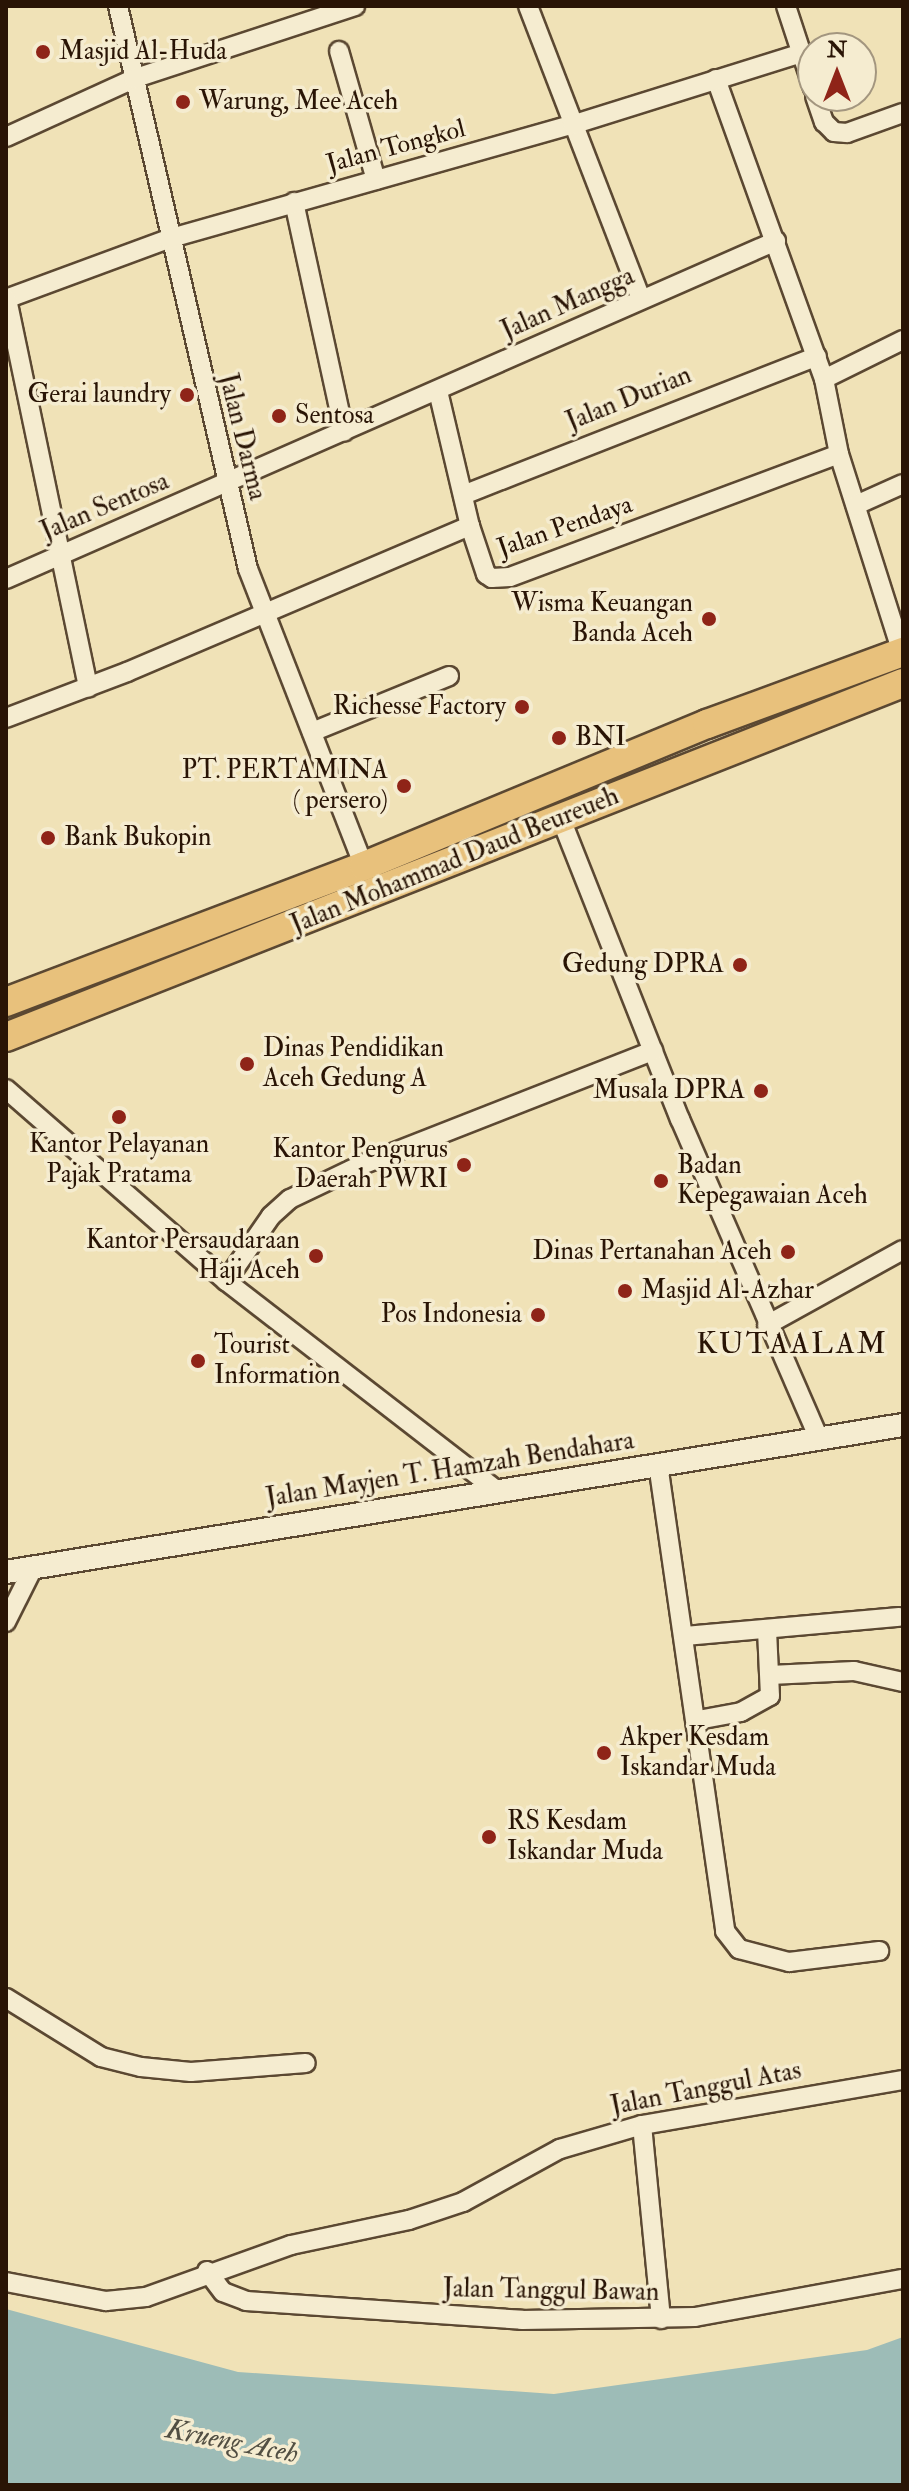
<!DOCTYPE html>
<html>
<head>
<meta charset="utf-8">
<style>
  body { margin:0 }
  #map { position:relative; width:909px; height:2491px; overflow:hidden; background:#f0e2b7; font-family:"IM FELL Double Pica",serif }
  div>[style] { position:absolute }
  .water>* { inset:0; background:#9dbcb7 }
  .roads { filter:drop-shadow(2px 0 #5b4832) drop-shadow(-2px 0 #5b4832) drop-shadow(0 2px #5b4832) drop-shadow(0 -2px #5b4832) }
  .minor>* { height:18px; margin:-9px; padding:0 9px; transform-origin:9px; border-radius:9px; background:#f5ecd0 }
  .tertiary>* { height:22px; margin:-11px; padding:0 11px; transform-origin:11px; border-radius:11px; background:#f5ecd0 }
  .trunk>* { height:28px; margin:-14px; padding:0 14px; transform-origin:14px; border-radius:14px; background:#e8c17c }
  .dots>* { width:22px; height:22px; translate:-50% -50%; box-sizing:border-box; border:4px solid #f5ecd0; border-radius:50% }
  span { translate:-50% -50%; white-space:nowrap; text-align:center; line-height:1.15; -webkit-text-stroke:7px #f5ecd0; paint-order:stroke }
  .poi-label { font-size:26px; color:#291405 }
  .left { translate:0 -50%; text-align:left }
  .right { translate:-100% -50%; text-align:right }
  .street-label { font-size:26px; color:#291405 }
  .water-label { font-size:28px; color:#524f43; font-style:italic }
  .quarter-label { font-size:30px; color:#291405; letter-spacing:2px }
  .frame { position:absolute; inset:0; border:8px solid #291405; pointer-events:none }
  .north { position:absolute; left:797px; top:32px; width:80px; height:80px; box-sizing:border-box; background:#f5ecd0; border:2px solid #a3967f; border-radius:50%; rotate:0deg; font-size:22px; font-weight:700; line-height:32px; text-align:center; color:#291405 }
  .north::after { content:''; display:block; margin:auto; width:28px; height:36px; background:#8f2418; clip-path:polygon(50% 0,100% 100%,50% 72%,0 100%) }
</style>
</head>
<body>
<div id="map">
  <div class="water">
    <i style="clip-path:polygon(6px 2309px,238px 2372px,554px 2394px,867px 2350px,903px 2337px,903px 2485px,6px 2485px)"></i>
  </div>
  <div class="roads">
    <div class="minor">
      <i style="left:118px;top:6px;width:578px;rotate:77deg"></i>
      <i style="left:248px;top:569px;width:319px;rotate:68.7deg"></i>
      <i style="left:528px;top:6px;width:314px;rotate:68.9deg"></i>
      <i style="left:786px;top:6px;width:86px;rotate:71.8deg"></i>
      <i style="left:339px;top:51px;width:134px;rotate:74deg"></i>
      <i style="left:716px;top:79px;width:319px;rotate:70.2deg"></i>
      <i style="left:824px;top:379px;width:76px;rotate:78.7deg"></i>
      <i style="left:839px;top:454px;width:209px;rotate:72.4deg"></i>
      <i style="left:815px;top:96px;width:28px;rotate:71deg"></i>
      <i style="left:824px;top:122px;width:14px;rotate:45deg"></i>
      <i style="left:834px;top:132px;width:13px;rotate:4deg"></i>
      <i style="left:847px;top:133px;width:59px;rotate:-19.7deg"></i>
      <i style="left:6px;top:137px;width:140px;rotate:-24.5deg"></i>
      <i style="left:133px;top:79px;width:234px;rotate:-18.2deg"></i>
      <i style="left:294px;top:202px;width:235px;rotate:77.7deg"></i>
      <i style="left:6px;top:299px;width:173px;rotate:-20.3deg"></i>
      <i style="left:168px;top:239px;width:420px;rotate:-15.8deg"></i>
      <i style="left:572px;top:125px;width:241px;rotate:-17.4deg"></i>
      <i style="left:7px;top:299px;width:397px;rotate:78.2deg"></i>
      <i style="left:824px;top:379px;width:88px;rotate:-26.3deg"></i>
      <i style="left:438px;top:391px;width:139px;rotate:76.7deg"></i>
      <i style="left:470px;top:526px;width:51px;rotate:71.6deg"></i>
      <i style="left:486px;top:574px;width:7px;rotate:34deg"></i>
      <i style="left:492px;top:578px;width:18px;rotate:-3deg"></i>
      <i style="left:510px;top:577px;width:351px;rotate:-20.5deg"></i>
      <i style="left:463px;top:495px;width:380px;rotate:-21.4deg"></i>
      <i style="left:856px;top:505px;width:51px;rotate:-24.1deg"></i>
      <i style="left:6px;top:579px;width:841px;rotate:-23.7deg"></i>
      <i style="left:6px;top:718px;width:129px;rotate:-20.8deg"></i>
      <i style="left:127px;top:672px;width:373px;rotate:-23.1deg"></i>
      <i style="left:312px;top:732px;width:148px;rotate:-22.2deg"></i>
      <i style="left:561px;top:819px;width:323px;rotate:68.4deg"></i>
      <i style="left:680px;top:1119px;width:348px;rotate:66.5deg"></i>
      <i style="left:6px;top:1089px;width:292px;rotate:41.1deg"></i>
      <i style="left:226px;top:1281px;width:341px;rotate:37.7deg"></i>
      <i style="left:226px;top:1281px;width:79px;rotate:-55.3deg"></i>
      <i style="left:271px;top:1216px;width:25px;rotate:-42deg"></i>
      <i style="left:290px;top:1199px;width:76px;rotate:-25.6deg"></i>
      <i style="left:359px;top:1166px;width:316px;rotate:-21.4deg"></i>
      <i style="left:767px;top:1325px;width:155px;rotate:-28.9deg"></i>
      <i style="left:658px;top:1464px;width:472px;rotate:81.8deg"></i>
      <i style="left:725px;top:1931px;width:23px;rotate:52deg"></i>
      <i style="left:739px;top:1949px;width:52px;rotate:14.6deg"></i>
      <i style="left:789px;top:1962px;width:91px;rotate:-7deg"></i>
      <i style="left:6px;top:1622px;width:60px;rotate:-63.4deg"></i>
      <i style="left:685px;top:1636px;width:215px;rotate:-5.1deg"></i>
      <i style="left:770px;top:1675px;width:84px;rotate:-2.7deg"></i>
      <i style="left:854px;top:1671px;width:50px;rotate:12.7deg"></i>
      <i style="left:698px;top:1720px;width:44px;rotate:-10.5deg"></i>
      <i style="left:741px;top:1712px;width:33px;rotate:-29deg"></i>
      <i style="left:770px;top:1696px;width:65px;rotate:-92.6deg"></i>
      <i style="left:6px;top:1998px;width:112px;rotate:31.8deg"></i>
      <i style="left:101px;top:2057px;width:41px;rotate:14deg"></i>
      <i style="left:141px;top:2067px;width:50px;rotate:5.7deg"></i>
      <i style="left:191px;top:2072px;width:115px;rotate:-4.5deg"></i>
      <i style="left:642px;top:2125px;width:195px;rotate:84.4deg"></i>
      <i style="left:207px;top:2271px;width:26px;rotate:53deg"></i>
      <i style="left:223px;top:2292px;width:25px;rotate:21deg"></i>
      <i style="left:246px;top:2301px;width:277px;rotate:3.9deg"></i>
      <i style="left:522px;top:2320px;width:173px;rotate:-1deg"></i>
      <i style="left:695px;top:2317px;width:211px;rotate:-10.4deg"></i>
      <i style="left:6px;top:2282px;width:102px;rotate:10.8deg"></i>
      <i style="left:106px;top:2301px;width:40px;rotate:-5.7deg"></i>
      <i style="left:146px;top:2297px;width:154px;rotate:-19.7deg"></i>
      <i style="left:291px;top:2245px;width:121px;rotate:-12deg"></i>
      <i style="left:409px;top:2220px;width:57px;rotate:-18.4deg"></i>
      <i style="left:463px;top:2202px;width:111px;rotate:-28.7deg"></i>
      <i style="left:560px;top:2149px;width:85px;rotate:-16.3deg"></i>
      <i style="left:642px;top:2125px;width:265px;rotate:-9.8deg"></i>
    </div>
    <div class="tertiary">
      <i style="left:6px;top:1572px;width:909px;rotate:-9.31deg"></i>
    </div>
    <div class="trunk">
      <i style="left:6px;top:1002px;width:383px;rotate:-20.8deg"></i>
      <i style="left:364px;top:866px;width:371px;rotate:-22.5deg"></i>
      <i style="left:707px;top:724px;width:209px;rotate:-20.2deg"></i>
      <i style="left:6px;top:1037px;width:964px;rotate:-21.54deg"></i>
    </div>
  </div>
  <div class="dots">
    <i style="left:43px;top:52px;background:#8f2418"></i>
    <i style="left:183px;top:102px;background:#8f2418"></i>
    <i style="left:187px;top:395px;background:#8f2418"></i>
    <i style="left:279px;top:416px;background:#8f2418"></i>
    <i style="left:709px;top:619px;background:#8f2418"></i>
    <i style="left:522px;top:707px;background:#8f2418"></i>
    <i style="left:559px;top:738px;background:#8f2418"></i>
    <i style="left:404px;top:786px;background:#8f2418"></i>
    <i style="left:48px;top:838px;background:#8f2418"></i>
    <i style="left:740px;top:965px;background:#8f2418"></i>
    <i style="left:247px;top:1064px;background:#8f2418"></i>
    <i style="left:761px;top:1091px;background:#8f2418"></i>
    <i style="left:119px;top:1117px;background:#8f2418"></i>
    <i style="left:464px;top:1165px;background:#8f2418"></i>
    <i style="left:661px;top:1181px;background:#8f2418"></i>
    <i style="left:788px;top:1252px;background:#8f2418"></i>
    <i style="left:316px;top:1256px;background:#8f2418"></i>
    <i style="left:625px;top:1291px;background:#8f2418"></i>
    <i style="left:538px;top:1315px;background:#8f2418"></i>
    <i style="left:198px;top:1361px;background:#8f2418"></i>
    <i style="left:604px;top:1753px;background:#8f2418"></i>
    <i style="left:489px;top:1837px;background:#8f2418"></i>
  </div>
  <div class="poi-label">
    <span class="left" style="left:59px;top:52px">Masjid Al-Huda</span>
    <span class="left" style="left:199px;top:102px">Warung, Mee Aceh</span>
    <span class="right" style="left:171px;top:395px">Gerai laundry</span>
    <span class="left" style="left:295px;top:416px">Sentosa</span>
    <span class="right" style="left:693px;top:619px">Wisma Keuangan<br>Banda Aceh</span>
    <span class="right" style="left:506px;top:707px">Richesse Factory</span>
    <span class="left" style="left:575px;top:738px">BNI</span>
    <span class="right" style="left:388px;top:786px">PT. PERTAMINA<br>( persero)</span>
    <span class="left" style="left:64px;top:838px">Bank Bukopin</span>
    <span class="right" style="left:724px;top:965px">Gedung DPRA</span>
    <span class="left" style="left:263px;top:1064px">Dinas Pendidikan<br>Aceh Gedung A</span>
    <span class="right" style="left:745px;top:1091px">Musala DPRA</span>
    <span style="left:119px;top:1160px">Kantor Pelayanan<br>Pajak Pratama</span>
    <span class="right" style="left:448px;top:1165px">Kantor Pengurus<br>Daerah PWRI</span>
    <span class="left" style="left:677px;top:1181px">Badan<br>Kepegawaian Aceh</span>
    <span class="right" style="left:300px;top:1256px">Kantor Persaudaraan<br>Haji Aceh</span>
    <span class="right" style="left:772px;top:1252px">Dinas Pertanahan Aceh</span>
    <span class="left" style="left:641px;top:1291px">Masjid Al-Azhar</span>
    <span class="right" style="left:522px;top:1315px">Pos Indonesia</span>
    <span class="left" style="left:214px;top:1361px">Tourist<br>Information</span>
    <span class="left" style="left:620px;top:1753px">Akper Kesdam<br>Iskandar Muda</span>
    <span class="left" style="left:507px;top:1837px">RS Kesdam<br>Iskandar Muda</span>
  </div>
  <div class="street-label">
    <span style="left:396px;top:147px;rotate:-15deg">Jalan Tongkol</span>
    <span style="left:568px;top:304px;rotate:-24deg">Jalan Mangga</span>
    <span style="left:629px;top:399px;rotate:-22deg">Jalan Durian</span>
    <span style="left:242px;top:437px;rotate:76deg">Jalan Darma</span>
    <span style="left:105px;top:507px;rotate:-23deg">Jalan Sentosa</span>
    <span style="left:565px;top:527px;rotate:-19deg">Jalan Pendaya</span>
    <span style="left:455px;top:861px;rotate:-22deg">Jalan Mohammad Daud Beureueh</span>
    <span style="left:450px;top:1470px;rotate:-9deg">Jalan Mayjen T. Hamzah Bendahara</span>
    <span style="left:706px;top:2089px;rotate:-11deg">Jalan Tanggul Atas</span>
    <span style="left:551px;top:2291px;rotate:1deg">Jalan Tanggul Bawan</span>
  </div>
  <div class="water-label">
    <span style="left:232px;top:2442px;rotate:11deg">Krueng Aceh</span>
  </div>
  <div class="quarter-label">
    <span style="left:792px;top:1344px">KUTAALAM</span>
  </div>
  <div class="frame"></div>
  <div class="north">N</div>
</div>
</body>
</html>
